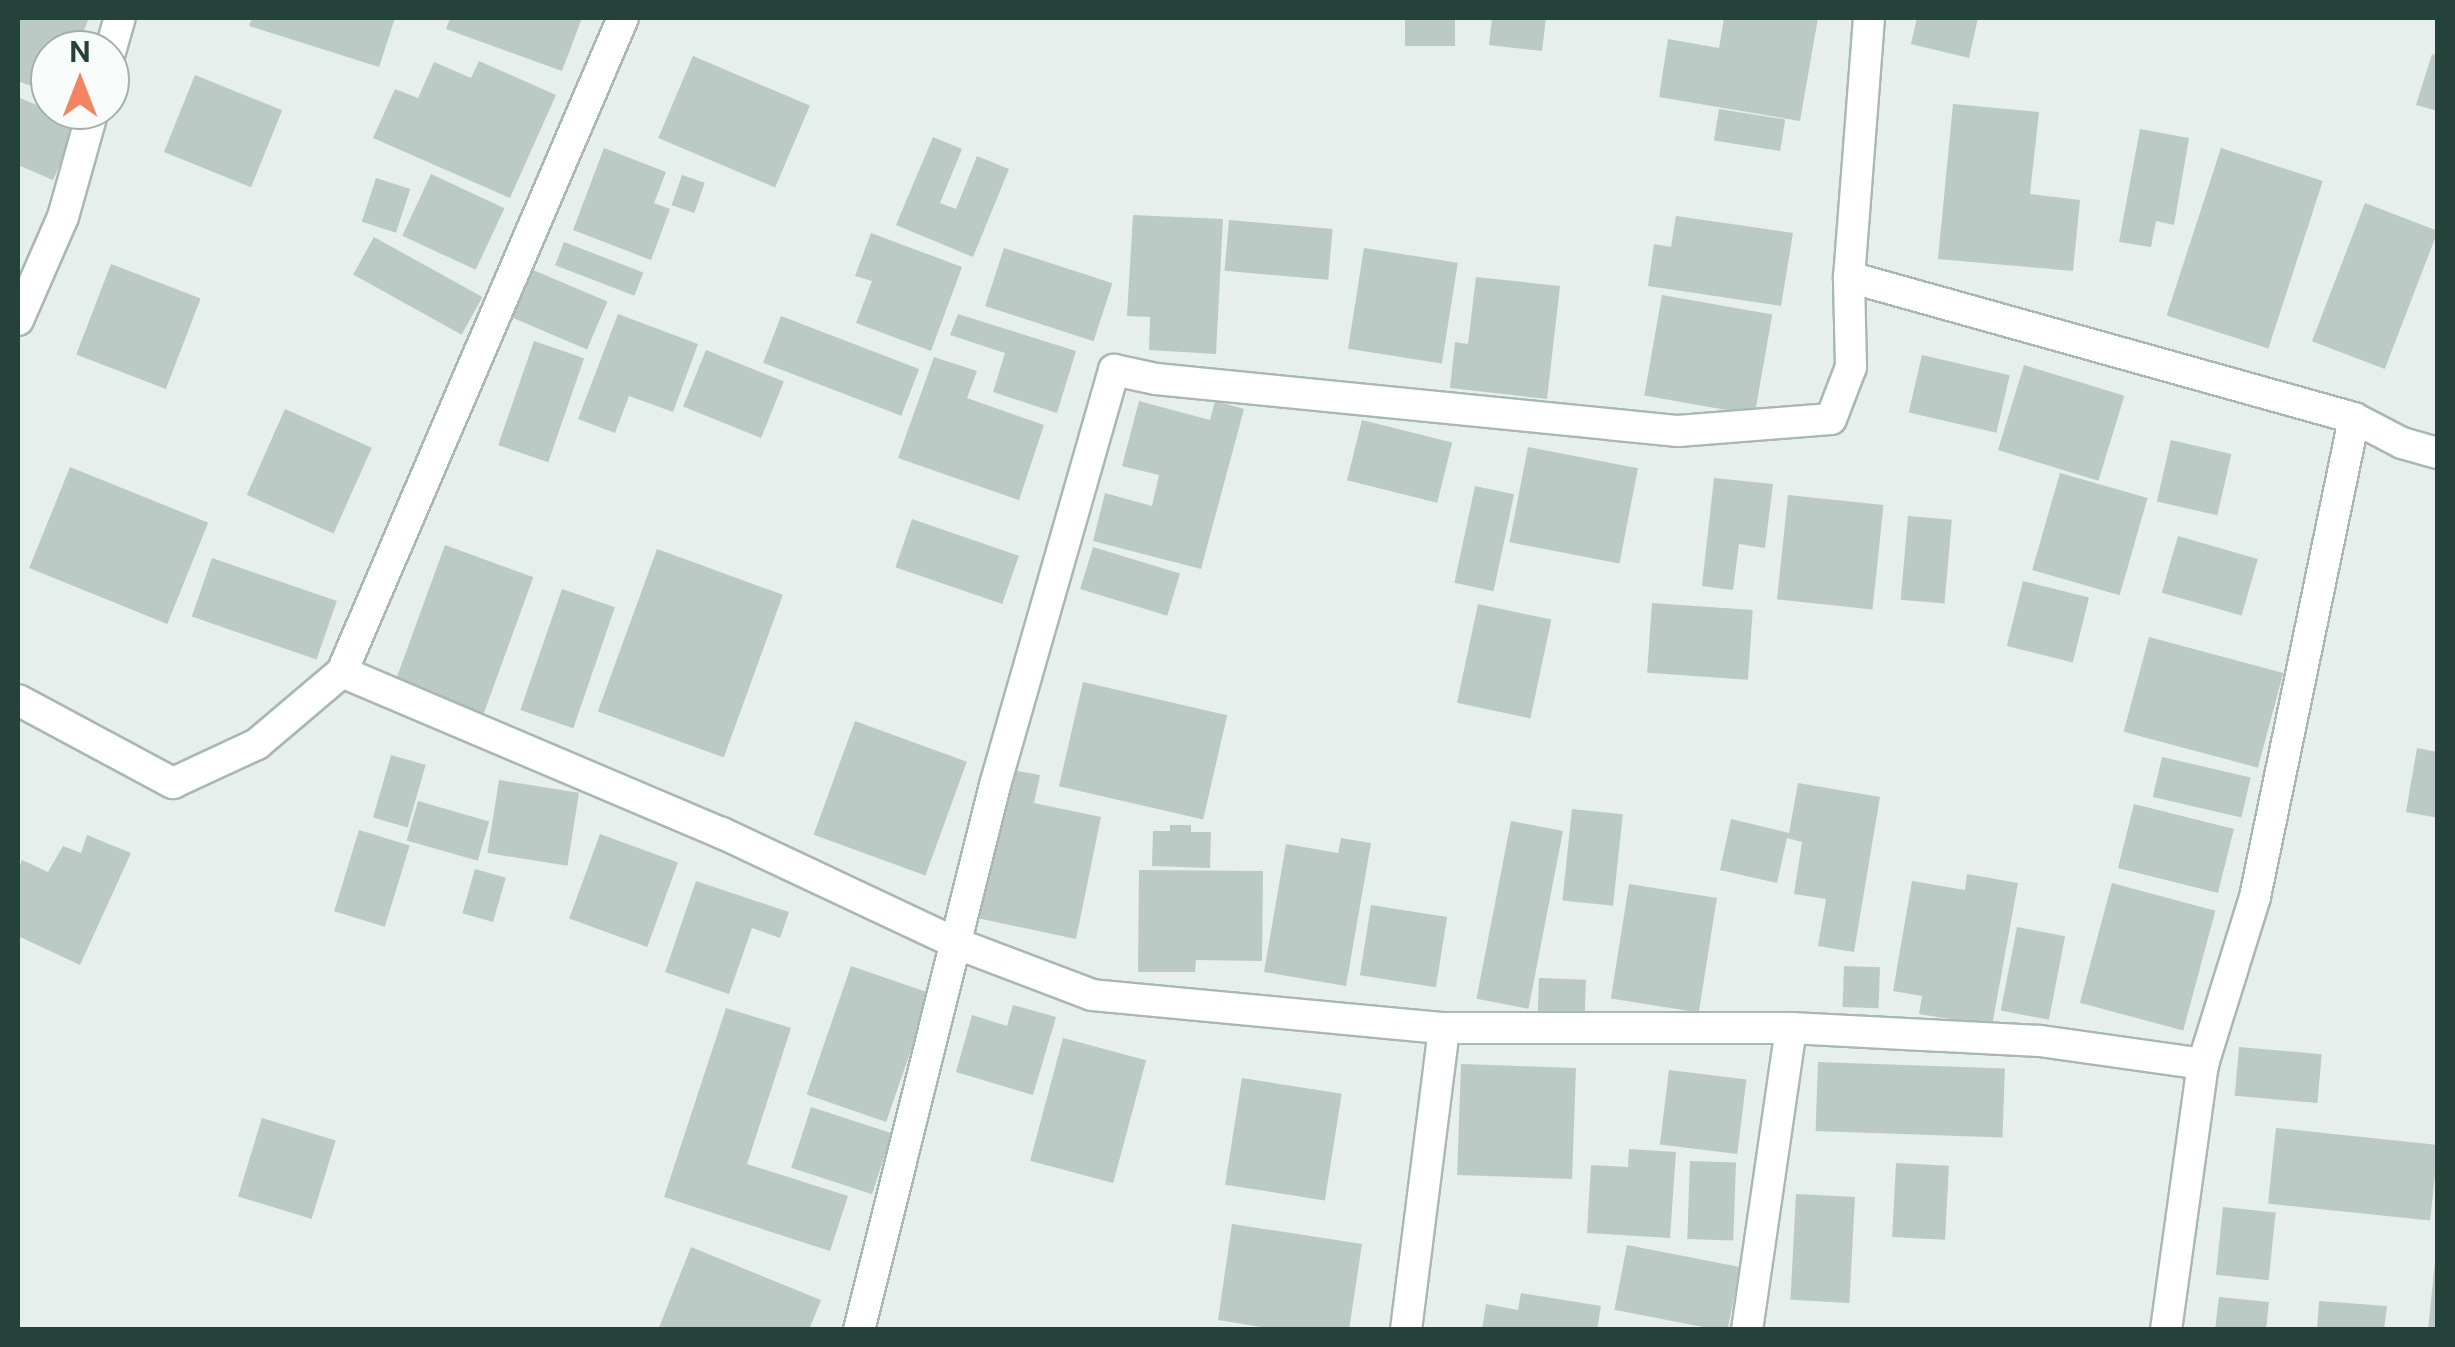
<!DOCTYPE html>
<html>
<head>
<meta charset="utf-8">
<style>
  body { margin:0 }
  #map { position:relative; width:2455px; height:1347px; overflow:hidden; background:#e6efeb; font-family:"Public Sans",sans-serif }
  div>[style] { position:absolute }
  .building>* { inset:0; background:#bbcac4; transform-origin:0 0 }
  .roads { filter:drop-shadow(2px 0 #a8b8b2) drop-shadow(-2px 0 #a8b8b2) drop-shadow(0 2px #a8b8b2) drop-shadow(0 -2px #a8b8b2) }
  .street>* { height:30px; margin:-15px; padding:0 15px; transform-origin:15px; border-radius:15px; background:#fff }
  span { translate:-50% -50%; white-space:nowrap; text-align:center; line-height:1.15; -webkit-text-stroke:8px #f7fbf9; paint-order:stroke }
  .frame { position:absolute; inset:0; border:20px solid #24423a; pointer-events:none }
  .north { position:absolute; left:30px; top:30px; width:100px; height:100px; box-sizing:border-box; background:#f7fbf9; border:2px solid #a3b1ad; border-radius:50%; rotate:0deg; font-size:28px; font-weight:700; line-height:40px; text-align:center; color:#24423a }
  .north::after { content:''; display:block; margin:auto; width:35px; height:45px; background:#f4845f; clip-path:polygon(50% 0,100% 100%,50% 72%,0 100%) }
</style>
</head>
<body>
<div id="map">
  <div class="building">
    <i style="clip-path:polygon(18px 18px,89px 18px,76px 50px,50px 50px,50px 93px,18px 81px)"></i>
    <i style="clip-path:polygon(252px 18px,395px 18px,379px 67px,249px 26px)"></i>
    <i style="clip-path:polygon(450px 18px,582px 18px,562px 71px,446px 29px)"></i>
    <i style="left:1405px;top:18px;width:50px;height:28px"></i>
    <i style="clip-path:polygon(1492px 18px,1546px 18px,1542px 51px,1489px 45px)"></i>
    <i style="clip-path:polygon(1724px 18px,1818px 18px,1800px 121px,1659px 97px,1668px 39px,1719px 48px)"></i>
    <i style="clip-path:polygon(1917px 18px,1978px 18px,1969px 58px,1911px 44px)"></i>
    <i style="clip-path:polygon(2432px 54px,2438px 56px,2438px 111px,2416px 105px)"></i>
    <i style="left:693px;top:56px;width:127px;height:89px;rotate:23deg"></i>
    <i style="clip-path:polygon(479px 61px,556px 95px,510px 198px,373px 138px,395px 89px,418px 98px,434px 62px,471px 78px)"></i>
    <i style="left:195px;top:75px;width:94px;height:83px;rotate:22deg"></i>
    <i style="clip-path:polygon(18px 97px,78px 123px,53px 180px,18px 165px)"></i>
    <i style="clip-path:polygon(1953px 104px,2039px 112px,2030px 194px,2080px 200px,2073px 271px,1938px 259px)"></i>
    <i style="left:1719px;top:109px;width:67px;height:32px;rotate:9deg"></i>
    <i style="clip-path:polygon(2140px 129px,2189px 138px,2174px 225px,2156px 221px,2151px 247px,2119px 242px)"></i>
    <i style="clip-path:polygon(933px 137px,962px 149px,940px 203px,956px 209px,977px 156px,1009px 169px,973px 257px,896px 225px)"></i>
    <i style="clip-path:polygon(604px 148px,666px 172px,654px 203px,670px 209px,651px 260px,573px 230px)"></i>
    <i style="left:2221px;top:148px;width:107px;height:176px;rotate:18deg"></i>
    <i style="left:431px;top:174px;width:81px;height:68px;rotate:25deg"></i>
    <i style="left:682px;top:175px;width:24px;height:32px;rotate:19deg"></i>
    <i style="left:376px;top:178px;width:36px;height:46px;rotate:18deg"></i>
    <i style="left:2365px;top:203px;width:78px;height:148px;rotate:21deg"></i>
    <i style="clip-path:polygon(1133px 215px,1223px 219px,1216px 354px,1149px 350px,1150px 317px,1127px 316px)"></i>
    <i style="clip-path:polygon(1676px 216px,1793px 233px,1781px 306px,1648px 286px,1654px 244px,1671px 247px)"></i>
    <i style="left:1229px;top:220px;width:104px;height:51px;rotate:5deg"></i>
    <i style="clip-path:polygon(871px 233px,962px 267px,931px 351px,856px 323px,872px 281px,855px 276px)"></i>
    <i style="left:374px;top:237px;width:124px;height:43px;rotate:29deg"></i>
    <i style="left:564px;top:242px;width:85px;height:25px;rotate:21deg"></i>
    <i style="left:1004px;top:248px;width:114px;height:61px;rotate:18deg"></i>
    <i style="left:1364px;top:248px;width:95px;height:102px;rotate:9deg"></i>
    <i style="left:111px;top:264px;width:96px;height:97px;rotate:21deg"></i>
    <i style="left:519px;top:264px;width:96px;height:52px;rotate:23deg"></i>
    <i style="clip-path:polygon(1476px 277px,1560px 286px,1547px 399px,1450px 388px,1455px 342px,1468px 344px)"></i>
    <i style="left:1662px;top:295px;width:112px;height:102px;rotate:10deg"></i>
    <i style="clip-path:polygon(618px 314px,698px 344px,673px 412px,629px 396px,615px 433px,578px 419px)"></i>
    <i style="clip-path:polygon(958px 314px,1076px 351px,1057px 413px,993px 392px,1005px 353px,950px 335px)"></i>
    <i style="left:781px;top:316px;width:148px;height:50px;rotate:21deg"></i>
    <i style="left:534px;top:341px;width:53px;height:110px;rotate:19deg"></i>
    <i style="left:706px;top:350px;width:84px;height:61px;rotate:22deg"></i>
    <i style="left:1922px;top:355px;width:90px;height:59px;rotate:13deg"></i>
    <i style="clip-path:polygon(934px 357px,977px 371px,967px 398px,1044px 425px,1019px 500px,898px 458px)"></i>
    <i style="left:2024px;top:365px;width:105px;height:89px;rotate:17deg"></i>
    <i style="clip-path:polygon(1139px 401px,1210px 420px,1215px 401px,1244px 409px,1201px 569px,1093px 541px,1105px 493px,1152px 506px,1159px 475px,1122px 466px)"></i>
    <i style="left:285px;top:409px;width:95px;height:94px;rotate:24deg"></i>
    <i style="left:1362px;top:420px;width:93px;height:62px;rotate:14deg"></i>
    <i style="left:2171px;top:440px;width:62px;height:63px;rotate:13deg"></i>
    <i style="left:1528px;top:447px;width:112px;height:97px;rotate:11deg"></i>
    <i style="left:70px;top:467px;width:149px;height:109px;rotate:22deg"></i>
    <i style="left:2060px;top:473px;width:91px;height:101px;rotate:16deg"></i>
    <i style="clip-path:polygon(1714px 478px,1773px 484px,1765px 548px,1739px 544px,1733px 590px,1702px 586px)"></i>
    <i style="left:1475px;top:486px;width:40px;height:99px;rotate:12deg"></i>
    <i style="left:1788px;top:495px;width:96px;height:105px;rotate:6deg"></i>
    <i style="left:1908px;top:516px;width:44px;height:84px;rotate:5deg"></i>
    <i style="left:912px;top:519px;width:113px;height:51px;rotate:19deg"></i>
    <i style="left:2178px;top:536px;width:83px;height:59px;rotate:16deg"></i>
    <i style="left:445px;top:545px;width:94px;height:148px;rotate:20deg"></i>
    <i style="left:1093px;top:547px;width:91px;height:44px;rotate:17deg"></i>
    <i style="left:657px;top:549px;width:134px;height:173px;rotate:20deg"></i>
    <i style="left:212px;top:558px;width:132px;height:62px;rotate:19deg"></i>
    <i style="left:2023px;top:581px;width:68px;height:67px;rotate:14deg"></i>
    <i style="left:562px;top:589px;width:56px;height:128px;rotate:19deg"></i>
    <i style="left:1652px;top:603px;width:101px;height:70px;rotate:4deg"></i>
    <i style="left:1478px;top:604px;width:75px;height:101px;rotate:12deg"></i>
    <i style="left:2149px;top:637px;width:139px;height:98px;rotate:15deg"></i>
    <i style="left:1083px;top:682px;width:148px;height:107px;rotate:13deg"></i>
    <i style="left:855px;top:721px;width:119px;height:121px;rotate:20deg"></i>
    <i style="clip-path:polygon(2417px 748px,2438px 752px,2438px 818px,2406px 812px)"></i>
    <i style="left:391px;top:755px;width:36px;height:65px;rotate:16deg"></i>
    <i style="left:2162px;top:757px;width:91px;height:41px;rotate:13deg"></i>
    <i style="clip-path:polygon(1007px 769px,1040px 775px,1034px 803px,1101px 817px,1076px 939px,977px 918px)"></i>
    <i style="left:499px;top:780px;width:81px;height:74px;rotate:9deg"></i>
    <i style="clip-path:polygon(1798px 783px,1880px 797px,1854px 952px,1818px 946px,1826px 899px,1794px 894px,1802px 842px,1787px 838px,1777px 883px,1720px 870px,1731px 819px,1789px 833px)"></i>
    <i style="left:418px;top:801px;width:74px;height:41px;rotate:16deg"></i>
    <i style="left:2134px;top:804px;width:103px;height:66px;rotate:14deg"></i>
    <i style="left:1572px;top:809px;width:51px;height:92px;rotate:6deg"></i>
    <i style="left:1511px;top:821px;width:53px;height:181px;rotate:11deg"></i>
    <i style="clip-path:polygon(1170px 825px,1191px 825px,1191px 832px,1211px 832px,1210px 868px,1152px 866px,1153px 831px,1170px 831px)"></i>
    <i style="left:359px;top:830px;width:53px;height:85px;rotate:17deg"></i>
    <i style="left:600px;top:834px;width:83px;height:90px;rotate:20deg"></i>
    <i style="clip-path:polygon(87px 835px,131px 853px,80px 965px,18px 936px,18px 870px,22px 860px,48px 872px,63px 846px,81px 853px)"></i>
    <i style="clip-path:polygon(1341px 838px,1371px 843px,1346px 986px,1264px 972px,1286px 844px,1338px 853px)"></i>
    <i style="left:475px;top:869px;width:32px;height:46px;rotate:16deg"></i>
    <i style="clip-path:polygon(1139px 870px,1263px 871px,1262px 961px,1196px 960px,1195px 972px,1138px 972px)"></i>
    <i style="clip-path:polygon(1967px 874px,2018px 883px,1992px 1026px,1919px 1014px,1922px 996px,1893px 991px,1912px 881px,1965px 890px)"></i>
    <i style="clip-path:polygon(696px 881px,789px 912px,780px 938px,752px 928px,729px 994px,665px 972px)"></i>
    <i style="left:2112px;top:883px;width:107px;height:124px;rotate:15deg"></i>
    <i style="left:1629px;top:884px;width:89px;height:116px;rotate:9deg"></i>
    <i style="left:1371px;top:905px;width:77px;height:71px;rotate:9deg"></i>
    <i style="left:2017px;top:927px;width:49px;height:85px;rotate:11deg"></i>
    <i style="left:851px;top:966px;width:84px;height:136px;rotate:19deg"></i>
    <i style="left:1844px;top:966px;width:36px;height:41px;rotate:2deg"></i>
    <i style="left:1539px;top:978px;width:47px;height:41px;rotate:2deg"></i>
    <i style="clip-path:polygon(1013px 1005px,1056px 1017px,1033px 1095px,956px 1072px,972px 1015px,1007px 1026px)"></i>
    <i style="clip-path:polygon(726px 1008px,791px 1028px,747px 1164px,848px 1196px,830px 1251px,664px 1197px)"></i>
    <i style="left:1063px;top:1038px;width:86px;height:127px;rotate:15deg"></i>
    <i style="left:2239px;top:1047px;width:83px;height:49px;rotate:5deg"></i>
    <i style="left:1818px;top:1062px;width:187px;height:69px;rotate:2deg"></i>
    <i style="left:1461px;top:1064px;width:115px;height:111px;rotate:2deg"></i>
    <i style="left:1669px;top:1070px;width:78px;height:75px;rotate:7deg"></i>
    <i style="left:1242px;top:1078px;width:101px;height:108px;rotate:9deg"></i>
    <i style="left:811px;top:1107px;width:85px;height:64px;rotate:18deg"></i>
    <i style="left:262px;top:1118px;width:77px;height:82px;rotate:17deg"></i>
    <i style="left:2276px;top:1128px;width:163px;height:76px;rotate:6deg"></i>
    <i style="clip-path:polygon(1629px 1149px,1676px 1152px,1670px 1238px,1587px 1233px,1591px 1165px,1628px 1167px)"></i>
    <i style="left:1690px;top:1161px;width:46px;height:78px;rotate:2deg"></i>
    <i style="left:1896px;top:1163px;width:53px;height:74px;rotate:3deg"></i>
    <i style="left:1796px;top:1194px;width:59px;height:106px;rotate:3deg"></i>
    <i style="left:2223px;top:1207px;width:53px;height:68px;rotate:6deg"></i>
    <i style="clip-path:polygon(1232px 1224px,1362px 1244px,1349px 1330px,1279px 1330px,1218px 1320px)"></i>
    <i style="left:1627px;top:1245px;width:115px;height:66px;rotate:11deg"></i>
    <i style="clip-path:polygon(691px 1247px,821px 1300px,809px 1330px,658px 1330px)"></i>
    <i style="clip-path:polygon(2435px 1262px,2438px 1330px,2428px 1330px)"></i>
    <i style="clip-path:polygon(1521px 1293px,1601px 1306px,1597px 1330px,1482px 1330px,1486px 1304px,1518px 1310px)"></i>
    <i style="clip-path:polygon(2219px 1297px,2269px 1302px,2266px 1330px,2215px 1330px)"></i>
    <i style="clip-path:polygon(2319px 1301px,2387px 1306px,2384px 1330px,2317px 1330px)"></i>
  </div>
  <div class="roads">
    <div class="street">
      <i style="left:1869px;top:18px;width:260px;rotate:94.4deg"></i>
      <i style="left:1849px;top:277px;width:524px;rotate:15.6deg"></i>
      <i style="left:2354px;top:418px;width:54px;rotate:27.5deg"></i>
      <i style="left:2402px;top:443px;width:37px;rotate:16deg"></i>
      <i style="left:110px;top:52px;width:35px;rotate:-74deg"></i>
      <i style="left:18px;top:320px;width:112px;rotate:-66.4deg"></i>
      <i style="left:63px;top:217px;width:111px;rotate:-74.3deg"></i>
      <i style="left:342px;top:672px;width:712px;rotate:-66.75deg"></i>
      <i style="left:18px;top:700px;width:176px;rotate:28.2deg"></i>
      <i style="left:173px;top:783px;width:93px;rotate:-24.9deg"></i>
      <i style="left:257px;top:744px;width:111px;rotate:-40.3deg"></i>
      <i style="left:342px;top:672px;width:413px;rotate:23deg"></i>
      <i style="left:722px;top:833px;width:261px;rotate:25.2deg"></i>
      <i style="left:958px;top:944px;width:143px;rotate:20.8deg"></i>
      <i style="left:1092px;top:995px;width:354px;rotate:5.4deg"></i>
      <i style="left:1444px;top:1028px;width:347px"></i>
      <i style="left:1791px;top:1028px;width:249px;rotate:3deg"></i>
      <i style="left:2040px;top:1041px;width:165px;rotate:8deg"></i>
      <i style="left:859px;top:1330px;width:562px;rotate:-75.99deg"></i>
      <i style="left:995px;top:785px;width:432px;rotate:-74deg"></i>
      <i style="left:1114px;top:370px;width:43px;rotate:12.1deg"></i>
      <i style="left:1156px;top:379px;width:525px;rotate:5.69deg"></i>
      <i style="left:1678px;top:431px;width:153px;rotate:-4.5deg"></i>
      <i style="left:1831px;top:419px;width:56px;rotate:-69deg"></i>
      <i style="left:1851px;top:367px;width:90px;rotate:-91.3deg"></i>
      <i style="left:1406px;top:1330px;width:304px;rotate:-82.8deg"></i>
      <i style="left:1747px;top:1330px;width:305px;rotate:-81.7deg"></i>
      <i style="left:2166px;top:1330px;width:269px;rotate:-82.1deg"></i>
      <i style="left:2203px;top:1064px;width:175px;rotate:-72.7deg"></i>
      <i style="left:2255px;top:897px;width:489px;rotate:-78.3deg"></i>
    </div>
  </div>
  <div class="frame"></div>
  <div class="north">N</div>
</div>
</body>
</html>
